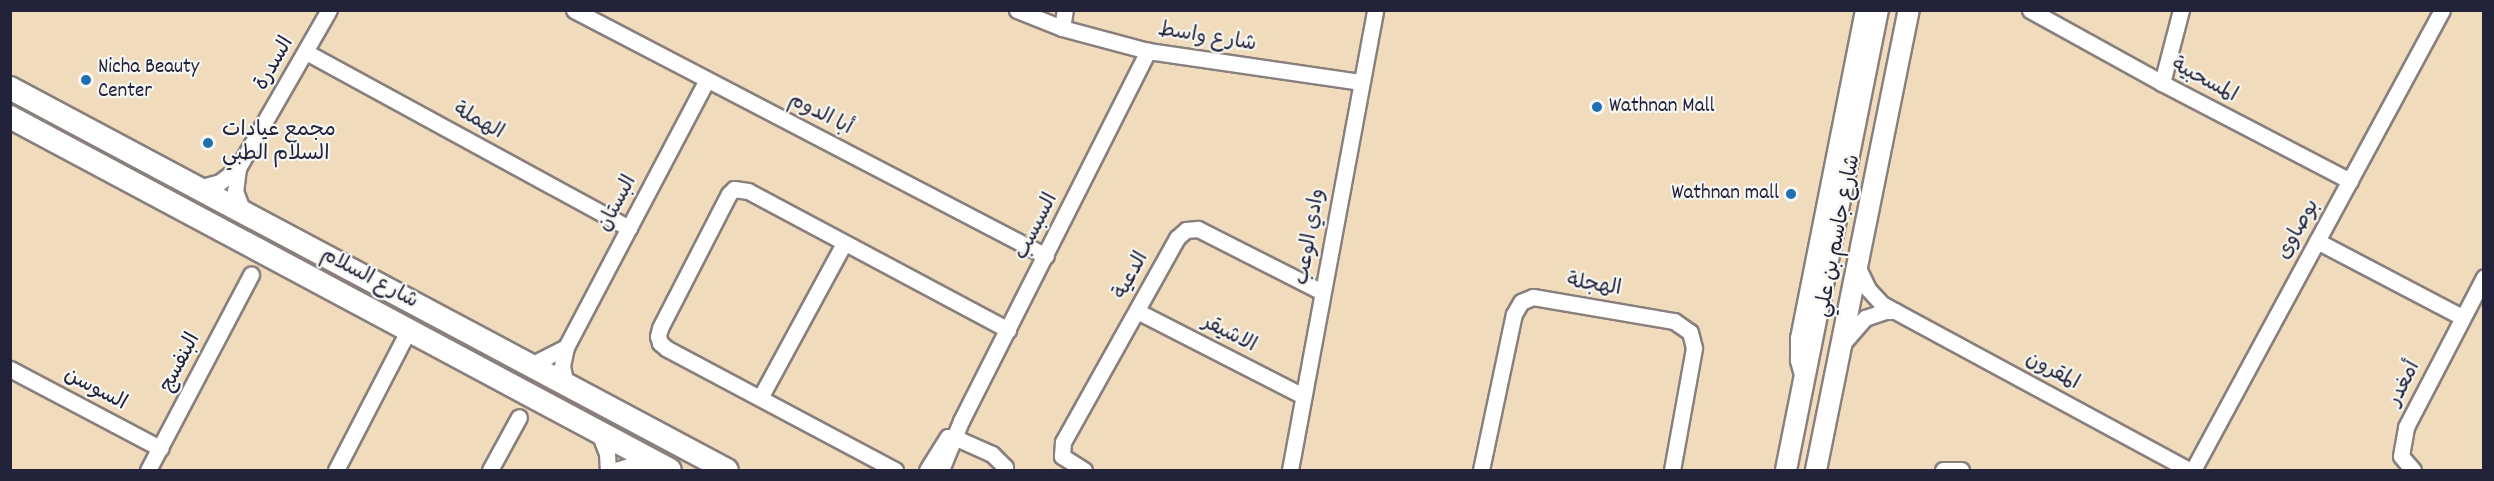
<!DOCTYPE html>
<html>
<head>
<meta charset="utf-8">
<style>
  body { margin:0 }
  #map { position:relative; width:2494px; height:481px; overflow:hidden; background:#f0dcbc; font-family:Dekko,"Playpen Sans Arabic",sans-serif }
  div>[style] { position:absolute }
  .roads { filter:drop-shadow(2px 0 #897f7c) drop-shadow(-2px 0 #897f7c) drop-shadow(0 2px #897f7c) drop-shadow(0 -2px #897f7c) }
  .minor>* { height:15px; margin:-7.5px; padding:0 7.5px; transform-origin:7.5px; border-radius:7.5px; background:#fff }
  .tertiary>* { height:20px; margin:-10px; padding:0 10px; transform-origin:10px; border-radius:10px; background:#fff }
  .secondary>* { height:22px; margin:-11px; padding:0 11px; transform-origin:11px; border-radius:11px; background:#fff }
  .dots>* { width:16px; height:16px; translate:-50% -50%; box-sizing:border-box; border:3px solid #f6f6f2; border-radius:50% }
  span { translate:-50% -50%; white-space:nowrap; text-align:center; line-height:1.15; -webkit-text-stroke:4.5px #f6f6f2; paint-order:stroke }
  .street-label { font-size:21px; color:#22223b }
  .poi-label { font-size:21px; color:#22223b }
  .left { translate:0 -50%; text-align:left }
  .right { translate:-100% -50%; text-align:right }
  .frame { position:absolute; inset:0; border:12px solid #22223b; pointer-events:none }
</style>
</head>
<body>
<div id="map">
  <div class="roads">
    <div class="minor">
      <i style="left:574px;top:10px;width:532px;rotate:27.53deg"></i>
      <i style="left:1017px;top:10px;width:48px;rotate:21.8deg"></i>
      <i style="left:1062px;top:28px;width:89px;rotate:15deg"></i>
      <i style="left:1148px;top:51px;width:214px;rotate:8.3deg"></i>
      <i style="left:2030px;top:10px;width:151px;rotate:28.9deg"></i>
      <i style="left:2162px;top:83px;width:212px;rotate:27.5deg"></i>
      <i style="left:1062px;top:28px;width:18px;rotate:-81deg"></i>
      <i style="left:306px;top:52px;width:368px;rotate:28.6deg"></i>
      <i style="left:2162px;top:83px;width:75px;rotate:-75.4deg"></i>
      <i style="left:238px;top:168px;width:23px;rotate:97deg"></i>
      <i style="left:235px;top:191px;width:22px;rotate:69deg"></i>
      <i style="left:198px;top:188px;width:23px;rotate:-15deg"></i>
      <i style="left:220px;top:182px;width:23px;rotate:-38deg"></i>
      <i style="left:238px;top:168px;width:182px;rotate:-60.1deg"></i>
      <i style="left:2317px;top:241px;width:164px;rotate:27.7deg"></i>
      <i style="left:1857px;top:266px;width:25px;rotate:64deg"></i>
      <i style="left:1868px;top:289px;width:21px;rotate:47deg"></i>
      <i style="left:1882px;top:304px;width:349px;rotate:28.4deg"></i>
      <i style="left:1137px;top:311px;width:186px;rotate:27.1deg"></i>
      <i style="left:1844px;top:342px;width:32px;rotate:-49deg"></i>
      <i style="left:1865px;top:318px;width:21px;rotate:-19deg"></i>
      <i style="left:1885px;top:311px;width:10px"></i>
      <i style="left:529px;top:366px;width:42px;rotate:-27.2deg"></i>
      <i style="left:10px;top:369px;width:170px;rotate:27.8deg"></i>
      <i style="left:1803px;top:378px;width:19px;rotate:-106deg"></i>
      <i style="left:1798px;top:360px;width:22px;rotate:-90deg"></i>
      <i style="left:1798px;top:338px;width:334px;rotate:-78.8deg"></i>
      <i style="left:566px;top:385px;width:19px;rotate:-102deg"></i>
      <i style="left:562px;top:366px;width:19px;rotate:-78deg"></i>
      <i style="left:566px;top:347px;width:302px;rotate:-62.2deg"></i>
      <i style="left:760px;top:398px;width:176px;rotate:-61.5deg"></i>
      <i style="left:598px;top:430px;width:25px;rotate:69deg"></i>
      <i style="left:607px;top:453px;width:17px;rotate:87deg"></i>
      <i style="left:956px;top:438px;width:39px;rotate:24deg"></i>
      <i style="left:992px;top:454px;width:18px;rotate:45deg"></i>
      <i style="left:1005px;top:467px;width:3px;rotate:90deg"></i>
      <i style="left:148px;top:470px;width:221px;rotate:-62.2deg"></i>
      <i style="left:336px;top:470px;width:159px;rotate:-62.6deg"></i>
      <i style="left:490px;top:470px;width:60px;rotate:-61.3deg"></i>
      <i style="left:616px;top:470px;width:37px;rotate:-17deg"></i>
      <i style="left:895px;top:470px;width:259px;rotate:-152deg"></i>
      <i style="left:666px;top:348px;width:8px;rotate:-140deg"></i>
      <i style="left:660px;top:343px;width:7px;rotate:-106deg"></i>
      <i style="left:658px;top:336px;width:8px;rotate:-76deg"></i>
      <i style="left:660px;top:328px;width:151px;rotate:-62.8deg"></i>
      <i style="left:729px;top:194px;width:7px;rotate:-45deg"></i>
      <i style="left:734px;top:189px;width:14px;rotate:8deg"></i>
      <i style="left:748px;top:191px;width:295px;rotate:28.1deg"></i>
      <i style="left:927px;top:470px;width:39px;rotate:-58deg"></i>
      <i style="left:941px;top:470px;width:53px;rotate:-67.8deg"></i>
      <i style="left:961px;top:421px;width:415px;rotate:-63.2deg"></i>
      <i style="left:1084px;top:470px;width:26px;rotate:-148deg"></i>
      <i style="left:1062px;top:456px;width:14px;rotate:-86deg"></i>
      <i style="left:1063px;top:442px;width:234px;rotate:-60.8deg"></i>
      <i style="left:1177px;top:238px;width:12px;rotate:-42deg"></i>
      <i style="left:1186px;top:230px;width:12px;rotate:-5deg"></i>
      <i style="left:1198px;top:229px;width:139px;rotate:26.9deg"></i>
      <i style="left:1290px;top:470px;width:468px;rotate:-79.5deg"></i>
      <i style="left:1481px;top:470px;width:159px;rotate:-78.1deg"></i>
      <i style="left:1514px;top:314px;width:14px;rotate:-60deg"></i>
      <i style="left:1521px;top:302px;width:13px;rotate:-23deg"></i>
      <i style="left:1533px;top:297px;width:143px;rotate:9.7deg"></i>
      <i style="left:1674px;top:321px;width:19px;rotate:35deg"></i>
      <i style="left:1690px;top:332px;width:16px;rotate:76deg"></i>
      <i style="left:1694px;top:348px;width:124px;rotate:100.2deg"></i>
      <i style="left:1943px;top:470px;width:18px"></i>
      <i style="left:2193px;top:470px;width:523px;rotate:-61.57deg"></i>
      <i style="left:2413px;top:470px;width:18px;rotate:-131deg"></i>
      <i style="left:2401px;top:456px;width:29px;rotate:-80deg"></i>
      <i style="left:2406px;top:427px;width:169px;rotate:-62.5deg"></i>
    </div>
    <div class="tertiary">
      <i style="left:1786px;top:470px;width:469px;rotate:-78.7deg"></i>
      <i style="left:1816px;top:470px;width:469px;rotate:-78.6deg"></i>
    </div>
    <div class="secondary">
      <i style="left:10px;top:88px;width:812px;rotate:28.05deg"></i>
      <i style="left:10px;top:117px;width:748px;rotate:28.14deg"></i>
    </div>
  </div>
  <div class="dots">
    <i style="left:86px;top:80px;background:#1f6fb2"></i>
    <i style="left:1597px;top:107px;background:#1f6fb2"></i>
    <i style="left:208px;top:143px;background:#1f6fb2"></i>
    <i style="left:1791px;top:194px;background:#1f6fb2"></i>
  </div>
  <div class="street-label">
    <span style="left:1207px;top:38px;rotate:9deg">شارع واسط</span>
    <span style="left:275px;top:64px;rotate:-60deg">السدرة</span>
    <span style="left:2204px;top:81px;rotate:28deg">المسحبية</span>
    <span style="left:820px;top:115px;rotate:27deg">أبا الدوم</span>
    <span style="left:478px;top:122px;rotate:29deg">الهملة</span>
    <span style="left:618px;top:204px;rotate:-62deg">البستان</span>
    <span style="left:1037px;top:227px;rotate:-63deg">السبسب</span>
    <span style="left:2299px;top:230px;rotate:-61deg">بوصاوى</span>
    <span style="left:1839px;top:236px;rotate:-79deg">شارع جاسم بن علي</span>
    <span style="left:1311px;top:237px;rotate:-80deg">وادي الوعب</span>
    <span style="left:1132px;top:276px;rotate:-61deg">الدعية</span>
    <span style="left:369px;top:279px;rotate:28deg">شارع السلام</span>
    <span style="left:1594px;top:286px;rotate:9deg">الهجلة</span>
    <span style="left:1229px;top:335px;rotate:27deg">الاشيقر</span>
    <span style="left:181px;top:363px;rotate:-62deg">البنفسج</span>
    <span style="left:2052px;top:372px;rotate:28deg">المقرون</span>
    <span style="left:2405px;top:384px;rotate:-63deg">أمغدر</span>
    <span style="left:95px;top:390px;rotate:28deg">السوسن</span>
  </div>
  <div class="poi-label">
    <span class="left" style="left:98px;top:80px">Nicha Beauty<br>Center</span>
    <span class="left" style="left:1609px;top:107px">Wathnan Mall</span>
    <span class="left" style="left:222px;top:143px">مجمع عيادات<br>السلام الطبي</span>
    <span class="right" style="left:1779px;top:194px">Wathnan mall</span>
  </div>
  <div class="frame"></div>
</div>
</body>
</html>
